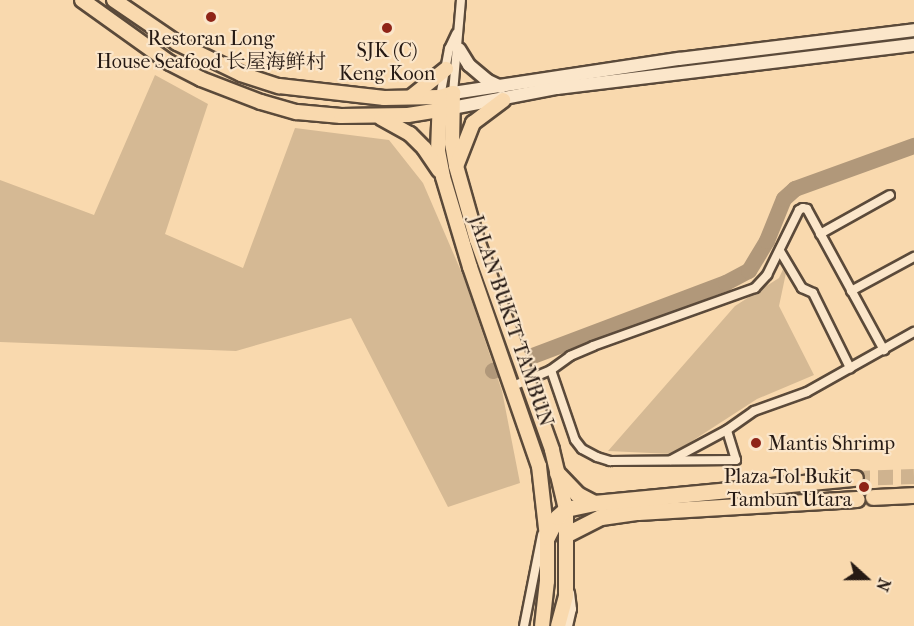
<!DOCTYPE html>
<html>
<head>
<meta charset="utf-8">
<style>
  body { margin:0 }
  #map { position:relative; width:914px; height:626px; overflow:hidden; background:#f9d9ae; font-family:"IM FELL French Canon","Noto Serif SC",serif }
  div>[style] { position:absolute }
  .green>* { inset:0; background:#d5b994 }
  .river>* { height:16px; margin:-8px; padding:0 8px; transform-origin:8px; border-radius:8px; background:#b1987a }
  .highway-tunnel>* { height:15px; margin-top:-7.5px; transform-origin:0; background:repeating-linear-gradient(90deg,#cfb38f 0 15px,transparent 0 23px) }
  .roads { filter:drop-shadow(2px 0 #5b4a3a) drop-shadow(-2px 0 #5b4a3a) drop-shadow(0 2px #5b4a3a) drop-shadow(0 -2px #5b4a3a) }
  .street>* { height:8px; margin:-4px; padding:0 4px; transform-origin:4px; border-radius:4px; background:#fbe6ca }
  .secondary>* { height:12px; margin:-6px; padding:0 6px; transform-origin:6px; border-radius:6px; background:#fbe6ca }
  .primary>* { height:14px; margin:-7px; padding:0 7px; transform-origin:7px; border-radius:7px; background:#f9d9ae }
  .highway>* { height:15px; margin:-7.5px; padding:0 7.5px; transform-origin:7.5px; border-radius:7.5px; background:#f9d9ae }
  .dots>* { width:16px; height:16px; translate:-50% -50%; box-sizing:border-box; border:3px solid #fbe6ca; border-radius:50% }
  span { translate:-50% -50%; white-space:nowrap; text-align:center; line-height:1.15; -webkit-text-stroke:4.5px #fbe6ca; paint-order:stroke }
  .poi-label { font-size:20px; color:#261a14 }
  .left { translate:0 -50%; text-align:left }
  .right { translate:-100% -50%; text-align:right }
  .street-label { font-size:20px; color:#261a14 }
  .north { position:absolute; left:836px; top:548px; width:60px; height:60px; -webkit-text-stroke:4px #fbe6ca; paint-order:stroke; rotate:111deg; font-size:16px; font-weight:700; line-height:24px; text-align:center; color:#261a14 }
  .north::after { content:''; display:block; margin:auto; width:21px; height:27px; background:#261a14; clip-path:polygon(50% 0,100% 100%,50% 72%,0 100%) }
</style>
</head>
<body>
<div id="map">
  <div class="green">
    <i style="clip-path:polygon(155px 75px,208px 104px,165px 234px,243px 268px,295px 128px,389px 140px,423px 183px,464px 278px,502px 391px,520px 483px,448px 507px,351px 318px,236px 351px,0 342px,0 180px,94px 215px)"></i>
    <i style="clip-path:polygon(790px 254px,779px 306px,814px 375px,757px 399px,672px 454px,608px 451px,735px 306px,779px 278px)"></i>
  </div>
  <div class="river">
    <i style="left:493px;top:371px;width:249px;rotate:-20.7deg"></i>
    <i style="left:726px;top:283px;width:26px;rotate:-28deg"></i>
    <i style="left:749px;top:271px;width:35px;rotate:-59deg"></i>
    <i style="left:767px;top:241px;width:45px;rotate:-68deg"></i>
    <i style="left:784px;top:199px;width:15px;rotate:-42deg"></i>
    <i style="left:795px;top:189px;width:127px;rotate:-19.9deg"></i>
  </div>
  <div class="highway-tunnel">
    <i style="left:855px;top:478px;width:59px;rotate:-1.9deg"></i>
  </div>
  <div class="roads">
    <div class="street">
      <i style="left:453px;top:93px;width:93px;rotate:-85.1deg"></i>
      <i style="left:440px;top:97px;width:49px;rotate:-79.4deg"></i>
      <i style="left:449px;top:49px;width:17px;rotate:-65deg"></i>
      <i style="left:820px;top:234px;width:80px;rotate:-29.1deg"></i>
      <i style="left:780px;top:251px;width:43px;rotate:59.3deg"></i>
      <i style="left:802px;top:288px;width:12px;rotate:24deg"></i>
      <i style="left:813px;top:293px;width:84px;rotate:63.7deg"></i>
      <i style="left:851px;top:291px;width:72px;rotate:-28.4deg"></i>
      <i style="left:551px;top:370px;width:74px;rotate:71.1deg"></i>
      <i style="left:575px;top:440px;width:11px;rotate:52deg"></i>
      <i style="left:582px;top:449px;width:17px;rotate:28deg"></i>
      <i style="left:597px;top:457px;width:14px;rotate:17deg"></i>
      <i style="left:610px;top:461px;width:126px;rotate:-0.5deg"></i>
      <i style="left:736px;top:460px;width:31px;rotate:-107deg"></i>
      <i style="left:513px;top:386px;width:41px;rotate:-22.8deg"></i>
      <i style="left:551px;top:370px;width:24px;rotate:-36deg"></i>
      <i style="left:570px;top:356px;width:25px;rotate:-23deg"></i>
      <i style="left:593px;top:346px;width:172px;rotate:-19.7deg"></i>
      <i style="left:755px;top:288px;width:18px;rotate:-47deg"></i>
      <i style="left:767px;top:275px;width:72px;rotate:-63.8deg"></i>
      <i style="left:799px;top:210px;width:4px;rotate:-27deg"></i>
      <i style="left:803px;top:208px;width:4px;rotate:14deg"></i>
      <i style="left:807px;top:209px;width:161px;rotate:61.4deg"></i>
      <i style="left:671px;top:460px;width:64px;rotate:-28.2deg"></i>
      <i style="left:727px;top:430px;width:33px;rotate:-35deg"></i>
      <i style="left:754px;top:411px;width:56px;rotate:-19.7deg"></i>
      <i style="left:807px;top:392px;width:123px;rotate:-29.3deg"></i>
      <i style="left:524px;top:626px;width:93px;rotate:-78.8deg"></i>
      <i style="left:568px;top:626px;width:17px;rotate:-77deg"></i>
      <i style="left:572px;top:609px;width:16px;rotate:-97deg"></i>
    </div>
    <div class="secondary">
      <i style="left:459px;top:49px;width:19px;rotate:58deg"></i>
      <i style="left:469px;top:65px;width:25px;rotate:40deg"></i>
      <i style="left:488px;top:81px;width:14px;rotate:25deg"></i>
      <i style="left:453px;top:93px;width:229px;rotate:-8.6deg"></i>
      <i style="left:679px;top:59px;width:237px;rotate:-7deg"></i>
      <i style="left:452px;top:108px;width:107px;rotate:-10.8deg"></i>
      <i style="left:557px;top:88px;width:360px;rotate:-6.9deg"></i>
    </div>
    <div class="primary">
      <i style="left:82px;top:0;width:108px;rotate:35.6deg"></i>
      <i style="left:170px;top:63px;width:35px;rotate:27deg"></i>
      <i style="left:201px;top:79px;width:64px;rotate:21deg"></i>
      <i style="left:261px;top:102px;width:37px;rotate:16deg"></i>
      <i style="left:297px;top:112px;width:44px;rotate:5.2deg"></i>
      <i style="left:341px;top:116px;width:67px;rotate:-0.9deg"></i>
      <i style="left:408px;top:115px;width:39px;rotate:-9deg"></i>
      <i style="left:114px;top:0;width:76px;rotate:34.3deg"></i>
      <i style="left:177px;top:43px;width:71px;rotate:25.8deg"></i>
      <i style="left:241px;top:74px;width:40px;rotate:18deg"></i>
      <i style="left:279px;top:86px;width:106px;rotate:6.5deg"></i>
      <i style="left:384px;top:98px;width:56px;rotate:-1deg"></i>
      <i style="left:440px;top:97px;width:14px;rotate:-17deg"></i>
      <i style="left:453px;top:93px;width:50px;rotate:91.1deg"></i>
      <i style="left:452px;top:143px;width:23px;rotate:80deg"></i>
      <i style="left:456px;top:166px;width:77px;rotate:74.2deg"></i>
      <i style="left:477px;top:240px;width:223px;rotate:70.3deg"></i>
      <i style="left:552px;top:450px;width:61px;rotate:76.7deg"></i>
      <i style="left:566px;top:509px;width:87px;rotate:90deg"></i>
      <i style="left:566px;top:596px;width:31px;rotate:105deg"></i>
      <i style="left:411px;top:97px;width:45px;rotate:-38.7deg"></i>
      <i style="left:440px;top:97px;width:54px;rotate:92.1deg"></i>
      <i style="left:438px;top:151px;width:26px;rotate:79deg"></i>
      <i style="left:443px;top:177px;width:94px;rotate:73.3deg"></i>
      <i style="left:470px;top:267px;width:211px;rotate:70.9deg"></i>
      <i style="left:539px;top:466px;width:71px;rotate:83.6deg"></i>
      <i style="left:547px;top:537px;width:44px;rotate:90deg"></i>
      <i style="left:547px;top:581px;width:45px;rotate:96.3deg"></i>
      <i style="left:381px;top:118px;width:33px;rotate:29deg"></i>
      <i style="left:410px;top:134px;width:20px;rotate:45deg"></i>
      <i style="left:424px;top:148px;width:27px;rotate:56deg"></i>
      <i style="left:457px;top:164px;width:44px;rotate:-68.7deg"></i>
      <i style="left:473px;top:123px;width:38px;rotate:-37deg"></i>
    </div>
    <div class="highway">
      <i style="left:557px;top:473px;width:29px;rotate:46deg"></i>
      <i style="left:577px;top:494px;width:19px;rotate:28deg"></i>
      <i style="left:873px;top:497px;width:41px;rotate:-2.8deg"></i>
      <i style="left:567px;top:534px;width:38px;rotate:-27deg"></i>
      <i style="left:601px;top:517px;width:37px;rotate:-8deg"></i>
      <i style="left:638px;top:512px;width:219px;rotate:-3.4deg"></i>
      <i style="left:547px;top:537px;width:22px;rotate:-63deg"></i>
      <i style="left:557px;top:517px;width:12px;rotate:-42deg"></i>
      <i style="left:566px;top:509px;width:29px;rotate:-12deg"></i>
      <i style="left:594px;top:503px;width:262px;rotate:-5.5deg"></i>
    </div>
  </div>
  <div class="dots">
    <i style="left:211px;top:17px;background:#8f2418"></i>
    <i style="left:387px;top:28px;background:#8f2418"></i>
    <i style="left:756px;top:443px;background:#8f2418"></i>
    <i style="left:864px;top:487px;background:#8f2418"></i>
  </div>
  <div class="poi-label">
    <span style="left:211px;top:50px">Restoran Long<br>House Seafood 长屋海鲜村</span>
    <span style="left:387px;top:62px">SJK (C)<br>Keng Koon</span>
    <span class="left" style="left:768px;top:443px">Mantis Shrimp</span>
    <span class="right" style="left:852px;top:488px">Plaza Tol Bukit<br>Tambun Utara</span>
  </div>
  <div class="street-label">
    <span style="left:511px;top:321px;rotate:71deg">JALAN BUKIT TAMBUN</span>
  </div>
  <div class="north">N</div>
</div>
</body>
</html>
